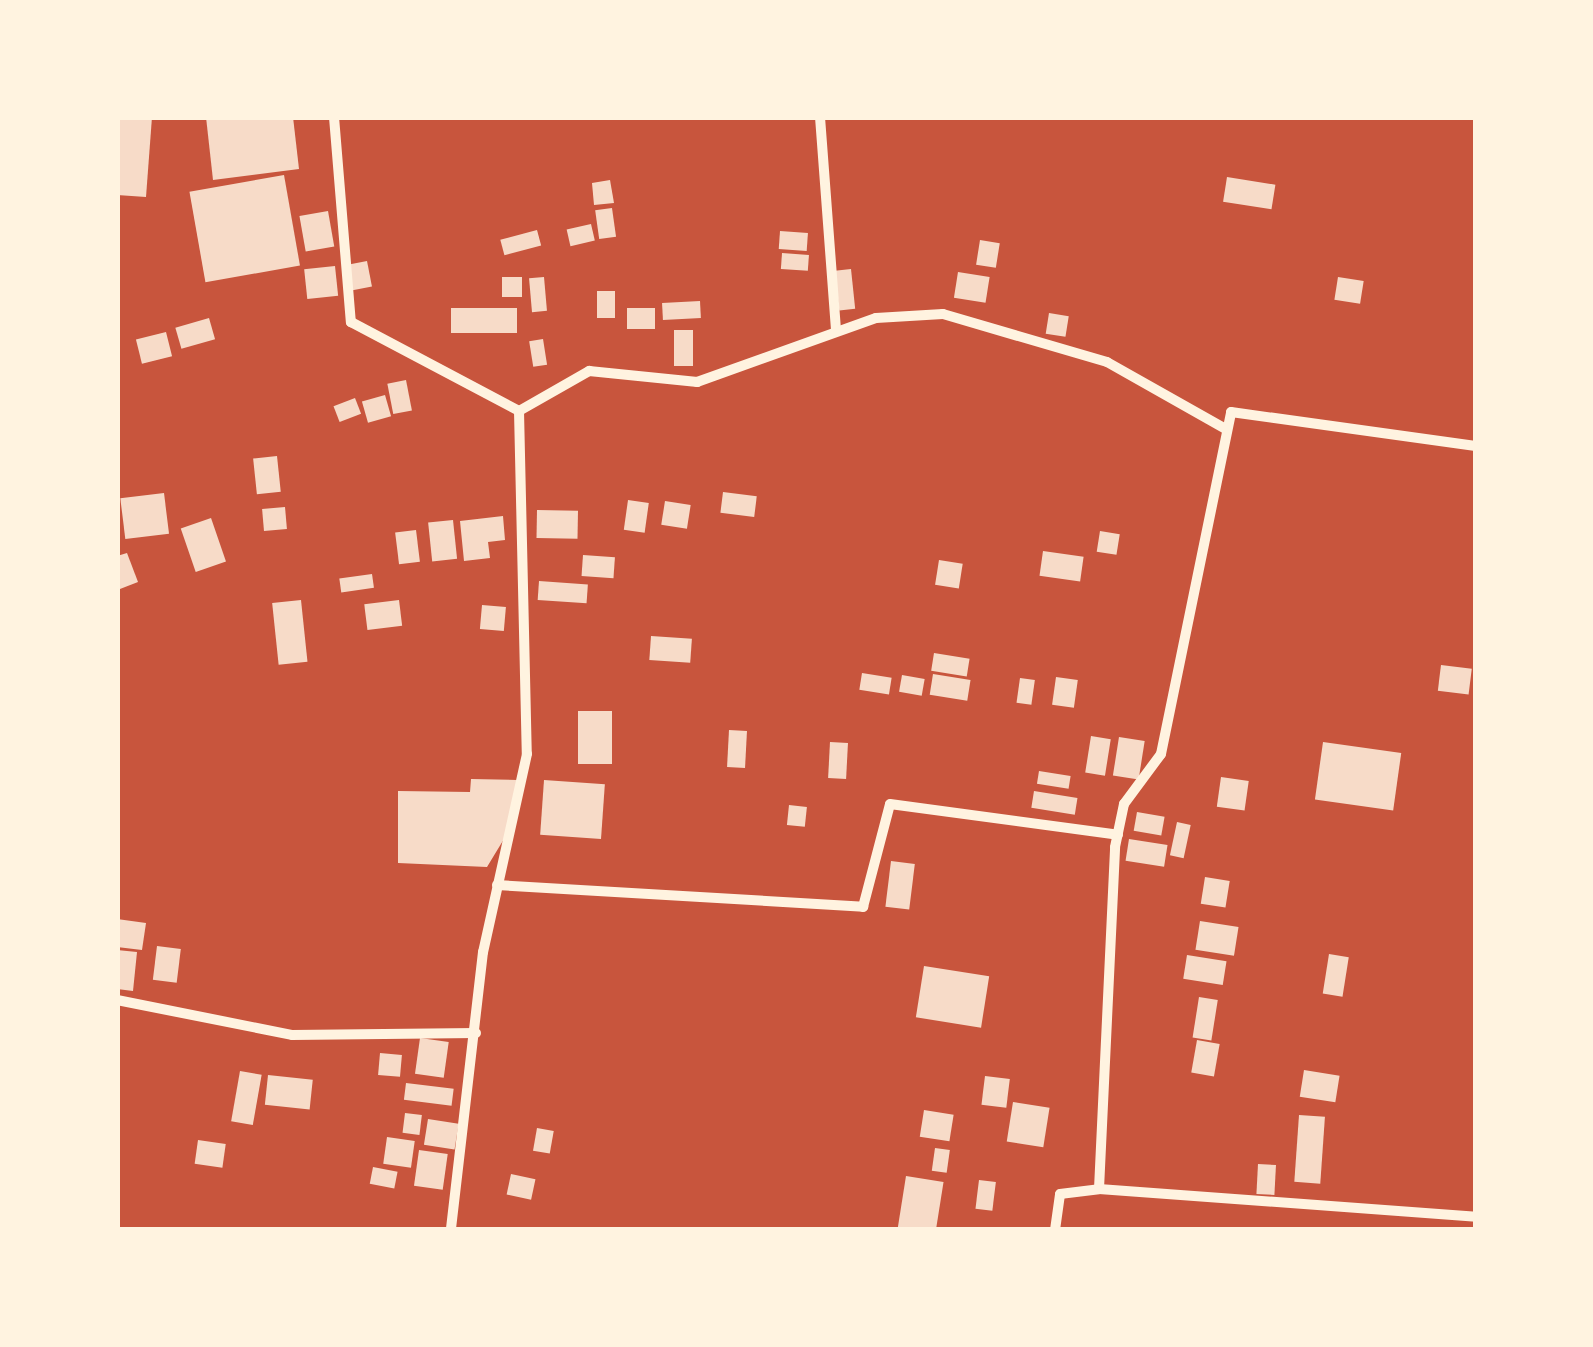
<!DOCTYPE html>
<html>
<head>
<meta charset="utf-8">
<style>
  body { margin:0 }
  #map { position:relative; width:1593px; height:1347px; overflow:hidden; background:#c8553d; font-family:"Roboto Condensed",sans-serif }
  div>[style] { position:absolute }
  .building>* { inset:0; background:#f7dbc8; transform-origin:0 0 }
  .minor>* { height:10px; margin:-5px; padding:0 5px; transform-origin:5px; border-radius:5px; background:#fff3e0 }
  span { translate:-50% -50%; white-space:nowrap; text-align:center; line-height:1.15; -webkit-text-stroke:12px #fff3e0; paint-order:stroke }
  .frame { position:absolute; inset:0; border:120px solid #fff3e0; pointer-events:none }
</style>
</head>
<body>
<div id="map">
  <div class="building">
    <i style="clip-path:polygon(117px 117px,152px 117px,146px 197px,117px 195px)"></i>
    <i style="clip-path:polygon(206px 117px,293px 117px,299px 169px,213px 180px)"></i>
    <i style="left:284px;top:175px;width:92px;height:96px;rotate:80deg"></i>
    <i style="left:1227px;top:177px;width:49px;height:25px;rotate:9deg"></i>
    <i style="clip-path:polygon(610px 180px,614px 203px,594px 205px,592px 183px)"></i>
    <i style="left:612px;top:208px;width:29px;height:17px;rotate:82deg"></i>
    <i style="left:328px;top:211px;width:36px;height:29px;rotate:80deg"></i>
    <i style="left:591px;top:224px;width:17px;height:25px;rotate:77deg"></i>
    <i style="left:537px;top:230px;width:16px;height:38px;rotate:75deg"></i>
    <i style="left:780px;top:231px;width:28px;height:18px;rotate:4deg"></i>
    <i style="left:980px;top:240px;width:20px;height:25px;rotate:9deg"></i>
    <i style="left:782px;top:253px;width:27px;height:16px;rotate:4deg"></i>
    <i style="left:367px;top:261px;width:26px;height:21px;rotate:79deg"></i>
    <i style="left:335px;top:266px;width:30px;height:31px;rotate:84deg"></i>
    <i style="left:851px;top:269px;width:40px;height:16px;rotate:84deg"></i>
    <i style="left:958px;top:272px;width:32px;height:26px;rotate:9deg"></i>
    <i style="left:502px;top:277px;width:20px;height:20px"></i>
    <i style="left:544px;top:277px;width:34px;height:15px;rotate:85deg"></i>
    <i style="left:1338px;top:277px;width:26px;height:23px;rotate:9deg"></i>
    <i style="left:615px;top:291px;width:27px;height:18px;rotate:90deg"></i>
    <i style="left:700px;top:301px;width:17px;height:38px;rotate:87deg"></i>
    <i style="left:517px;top:308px;width:25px;height:66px;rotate:90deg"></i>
    <i style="left:627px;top:308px;width:28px;height:21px"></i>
    <i style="left:1049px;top:313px;width:20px;height:21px;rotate:9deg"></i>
    <i style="left:209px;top:318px;width:22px;height:35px;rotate:74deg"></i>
    <i style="left:674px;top:330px;width:19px;height:36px"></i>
    <i style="left:166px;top:332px;width:25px;height:31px;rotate:76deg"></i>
    <i style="left:543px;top:339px;width:26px;height:14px;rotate:81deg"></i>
    <i style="left:406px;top:380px;width:31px;height:19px;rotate:79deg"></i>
    <i style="left:385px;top:395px;width:22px;height:24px;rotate:74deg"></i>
    <i style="left:355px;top:398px;width:17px;height:23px;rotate:69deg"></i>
    <i style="left:277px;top:456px;width:36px;height:24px;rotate:84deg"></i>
    <i style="left:723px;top:492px;width:34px;height:21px;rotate:7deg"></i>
    <i style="left:164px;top:493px;width:41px;height:44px;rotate:83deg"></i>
    <i style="left:628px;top:500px;width:21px;height:30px;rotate:8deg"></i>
    <i style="left:665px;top:501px;width:26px;height:24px;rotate:9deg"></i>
    <i style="left:285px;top:507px;width:22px;height:23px;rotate:85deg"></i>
    <i style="left:537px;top:510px;width:41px;height:28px;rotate:1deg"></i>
    <i style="clip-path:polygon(503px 516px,505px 540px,488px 542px,490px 558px,464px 561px,460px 521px)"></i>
    <i style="left:211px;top:518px;width:46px;height:32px;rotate:71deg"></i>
    <i style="left:453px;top:520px;width:39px;height:25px;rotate:84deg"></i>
    <i style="left:416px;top:530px;width:32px;height:21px;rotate:83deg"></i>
    <i style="left:1100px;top:531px;width:20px;height:21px;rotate:9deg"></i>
    <i style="left:1043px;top:551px;width:41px;height:25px;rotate:8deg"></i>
    <i style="clip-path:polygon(127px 553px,138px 582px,120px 589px,117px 556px)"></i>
    <i style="left:583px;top:555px;width:32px;height:21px;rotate:4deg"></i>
    <i style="left:939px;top:560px;width:24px;height:25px;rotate:9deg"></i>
    <i style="left:372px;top:574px;width:14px;height:33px;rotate:82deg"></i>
    <i style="left:539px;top:581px;width:49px;height:19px;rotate:4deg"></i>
    <i style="left:301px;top:600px;width:62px;height:29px;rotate:84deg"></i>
    <i style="left:399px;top:600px;width:26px;height:35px;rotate:83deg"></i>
    <i style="left:482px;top:605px;width:24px;height:24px;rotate:5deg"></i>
    <i style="left:651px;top:636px;width:41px;height:24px;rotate:4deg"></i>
    <i style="left:934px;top:653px;width:36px;height:18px;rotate:9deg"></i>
    <i style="left:1441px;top:665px;width:31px;height:26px;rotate:7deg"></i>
    <i style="left:862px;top:673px;width:30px;height:17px;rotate:9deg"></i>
    <i style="left:933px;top:674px;width:38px;height:21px;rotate:9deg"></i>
    <i style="left:902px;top:675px;width:23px;height:17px;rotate:10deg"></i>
    <i style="left:1056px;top:677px;width:22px;height:28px;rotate:8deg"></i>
    <i style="left:1020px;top:678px;width:15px;height:25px;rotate:8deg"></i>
    <i style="left:578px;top:711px;width:34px;height:53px"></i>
    <i style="left:729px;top:730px;width:18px;height:37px;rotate:3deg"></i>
    <i style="left:1091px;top:736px;width:20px;height:37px;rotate:9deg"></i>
    <i style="left:1119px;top:737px;width:26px;height:39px;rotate:9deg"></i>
    <i style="left:830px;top:742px;width:18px;height:36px;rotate:3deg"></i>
    <i style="left:1323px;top:742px;width:79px;height:58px;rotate:8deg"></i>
    <i style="left:1039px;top:771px;width:32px;height:13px;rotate:9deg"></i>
    <i style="left:1221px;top:777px;width:28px;height:30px;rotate:8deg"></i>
    <i style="clip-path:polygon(471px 779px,517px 780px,507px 834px,487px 867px,398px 863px,398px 791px,470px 792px)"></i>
    <i style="left:544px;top:780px;width:61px;height:55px;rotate:4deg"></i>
    <i style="left:1034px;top:791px;width:44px;height:17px;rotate:9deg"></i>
    <i style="left:789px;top:805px;width:18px;height:20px;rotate:6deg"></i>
    <i style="left:1137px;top:812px;width:28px;height:19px;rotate:10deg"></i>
    <i style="left:1177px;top:822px;width:14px;height:34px;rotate:12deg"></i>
    <i style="left:1129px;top:839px;width:39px;height:22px;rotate:9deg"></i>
    <i style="left:891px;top:861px;width:24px;height:46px;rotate:7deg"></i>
    <i style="left:1205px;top:877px;width:25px;height:27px;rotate:9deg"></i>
    <i style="clip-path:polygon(117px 919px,146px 923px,142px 950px,117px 947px)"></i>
    <i style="left:1200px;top:921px;width:39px;height:29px;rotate:9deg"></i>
    <i style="left:157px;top:946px;width:24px;height:34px;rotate:7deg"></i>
    <i style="clip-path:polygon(117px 950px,137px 952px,133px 991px,117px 989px)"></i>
    <i style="left:1329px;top:954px;width:20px;height:40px;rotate:9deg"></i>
    <i style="left:1187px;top:955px;width:40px;height:24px;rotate:9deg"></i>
    <i style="left:924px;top:966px;width:66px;height:52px;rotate:9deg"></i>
    <i style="left:1199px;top:997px;width:19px;height:41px;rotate:9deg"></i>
    <i style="left:420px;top:1038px;width:29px;height:36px;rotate:8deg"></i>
    <i style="left:1197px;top:1040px;width:23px;height:33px;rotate:10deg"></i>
    <i style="left:380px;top:1053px;width:22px;height:22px;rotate:5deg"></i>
    <i style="left:1304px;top:1070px;width:36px;height:27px;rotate:9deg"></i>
    <i style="left:240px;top:1071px;width:22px;height:51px;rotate:10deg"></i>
    <i style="left:268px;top:1075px;width:45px;height:30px;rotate:6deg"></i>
    <i style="left:985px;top:1076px;width:25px;height:29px;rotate:7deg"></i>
    <i style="left:406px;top:1083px;width:48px;height:17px;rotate:7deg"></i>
    <i style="left:1013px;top:1102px;width:37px;height:40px;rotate:9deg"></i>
    <i style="left:924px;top:1110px;width:30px;height:27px;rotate:9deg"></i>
    <i style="left:405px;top:1113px;width:17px;height:20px;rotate:7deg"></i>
    <i style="left:1299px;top:1115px;width:26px;height:67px;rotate:4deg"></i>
    <i style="left:428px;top:1119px;width:31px;height:26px;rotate:9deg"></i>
    <i style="left:537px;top:1128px;width:17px;height:23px;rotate:10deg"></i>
    <i style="left:387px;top:1137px;width:28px;height:27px;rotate:8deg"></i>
    <i style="left:198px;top:1140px;width:28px;height:24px;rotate:8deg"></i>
    <i style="left:935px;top:1148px;width:15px;height:23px;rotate:8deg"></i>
    <i style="left:419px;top:1150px;width:29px;height:36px;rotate:8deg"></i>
    <i style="left:1258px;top:1164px;width:18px;height:30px;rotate:3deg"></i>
    <i style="left:373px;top:1167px;width:25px;height:17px;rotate:11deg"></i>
    <i style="left:511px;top:1174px;width:25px;height:21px;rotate:12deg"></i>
    <i style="left:906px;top:1176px;width:38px;height:55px;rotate:9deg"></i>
    <i style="left:979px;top:1180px;width:17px;height:29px;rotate:7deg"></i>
  </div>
  <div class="minor">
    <i style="left:334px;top:117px;width:206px;rotate:85.3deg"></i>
    <i style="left:351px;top:322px;width:190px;rotate:27.9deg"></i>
    <i style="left:519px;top:411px;width:343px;rotate:88.7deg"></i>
    <i style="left:527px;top:754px;width:203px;rotate:102.5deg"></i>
    <i style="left:483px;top:952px;width:280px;rotate:96.6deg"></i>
    <i style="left:820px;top:117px;width:215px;rotate:85.7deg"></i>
    <i style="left:519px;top:411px;width:81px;rotate:-29.7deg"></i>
    <i style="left:589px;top:371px;width:109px;rotate:5.8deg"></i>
    <i style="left:697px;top:382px;width:190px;rotate:-19.7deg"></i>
    <i style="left:876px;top:318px;width:67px;rotate:-3.4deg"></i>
    <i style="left:943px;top:314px;width:171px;rotate:16.3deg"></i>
    <i style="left:1107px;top:362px;width:134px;rotate:29.4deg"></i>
    <i style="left:497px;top:885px;width:367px;rotate:3.4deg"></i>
    <i style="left:863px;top:907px;width:106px;rotate:-75.3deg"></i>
    <i style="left:890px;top:804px;width:230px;rotate:7.7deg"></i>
    <i style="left:117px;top:1000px;width:178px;rotate:11.3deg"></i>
    <i style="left:292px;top:1035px;width:184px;rotate:-0.6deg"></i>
    <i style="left:1099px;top:1189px;width:378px;rotate:4.2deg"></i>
    <i style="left:1055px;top:1230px;width:36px;rotate:-82deg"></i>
    <i style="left:1060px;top:1194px;width:39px;rotate:-7deg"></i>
    <i style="left:1099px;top:1189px;width:342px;rotate:-87.3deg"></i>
    <i style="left:1115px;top:847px;width:44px;rotate:-78.2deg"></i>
    <i style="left:1124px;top:804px;width:62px;rotate:-53.5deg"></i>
    <i style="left:1161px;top:754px;width:349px;rotate:-78.4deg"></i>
    <i style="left:1231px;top:412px;width:247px;rotate:7.9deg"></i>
  </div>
  <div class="frame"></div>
</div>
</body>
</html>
